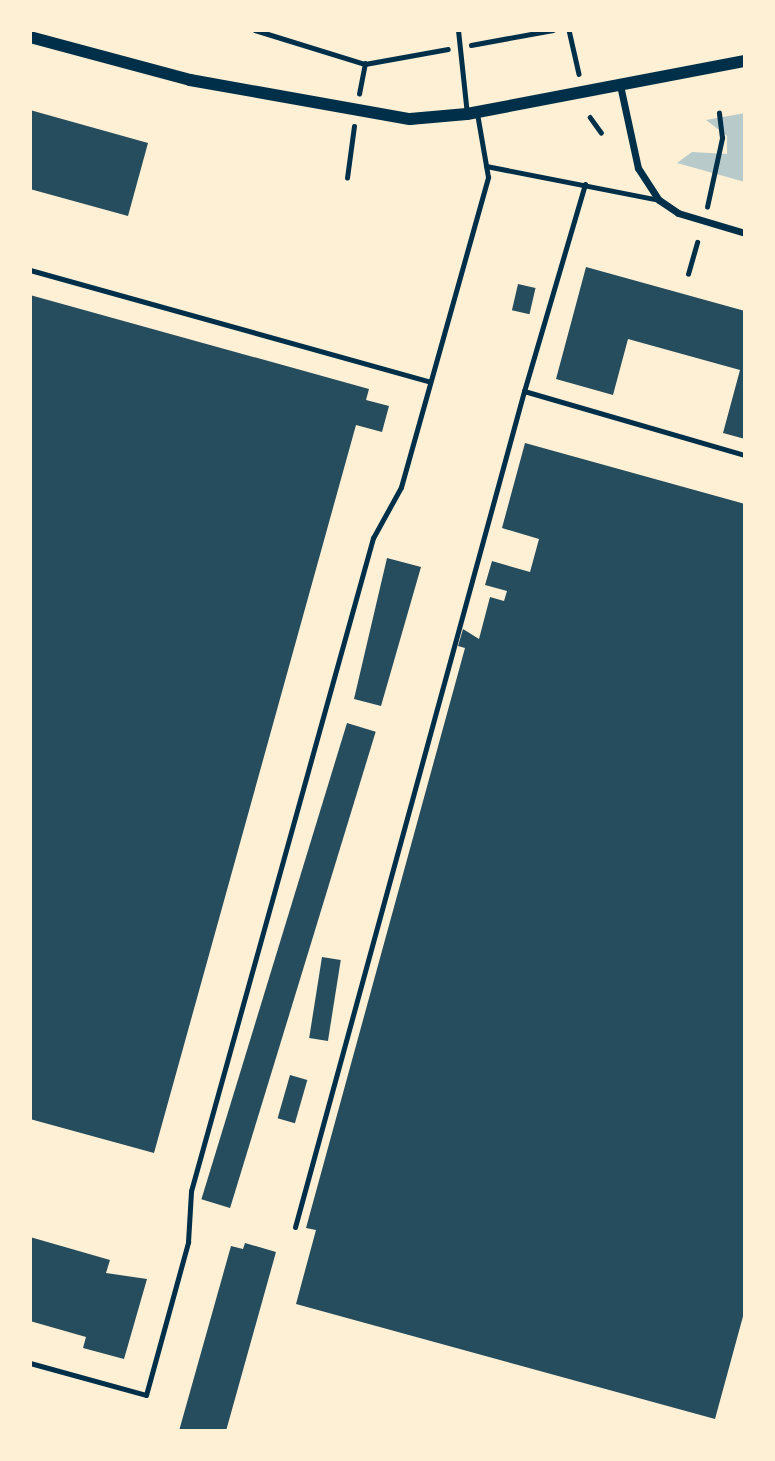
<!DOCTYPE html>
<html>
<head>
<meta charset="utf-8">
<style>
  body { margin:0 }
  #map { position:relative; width:775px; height:1461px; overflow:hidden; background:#fdf0d5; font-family:"Roboto Serif",serif }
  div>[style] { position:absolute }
  .green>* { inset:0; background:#b9caca }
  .building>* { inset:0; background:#264d5e; transform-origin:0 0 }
  .path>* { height:4.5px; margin:-2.25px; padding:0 2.25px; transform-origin:2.25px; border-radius:2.25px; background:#003049 }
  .service>* { height:5px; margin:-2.5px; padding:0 2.5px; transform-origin:2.5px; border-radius:2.5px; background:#003049 }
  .minor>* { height:7px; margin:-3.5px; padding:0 3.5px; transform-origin:3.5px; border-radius:3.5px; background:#003049 }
  .tertiary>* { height:12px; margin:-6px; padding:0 6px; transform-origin:6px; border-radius:6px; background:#003049 }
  span { translate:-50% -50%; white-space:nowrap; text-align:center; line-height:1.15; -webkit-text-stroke:6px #fdf0d5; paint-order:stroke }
  .frame { position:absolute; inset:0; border:32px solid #fdf0d5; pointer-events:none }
</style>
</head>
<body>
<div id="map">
  <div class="green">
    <i style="clip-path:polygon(745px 113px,745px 182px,677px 163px,692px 152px,727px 154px,727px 136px,706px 120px)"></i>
  </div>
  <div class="building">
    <i style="clip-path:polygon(30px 110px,148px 143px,128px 216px,30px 189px)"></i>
    <i style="clip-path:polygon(586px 267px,745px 311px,745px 439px,723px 433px,740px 370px,628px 339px,613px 395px,556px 379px)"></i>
    <i style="left:518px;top:284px;width:18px;height:27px;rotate:13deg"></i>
    <i style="clip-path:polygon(30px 295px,369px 389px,366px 400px,389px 406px,382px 432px,356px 425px,154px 1153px,30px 1119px)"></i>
    <i style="clip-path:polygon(525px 443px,745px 504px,745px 1309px,715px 1419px,296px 1304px,316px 1230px,306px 1228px,465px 648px,458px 646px,463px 629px,479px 639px,490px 597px,504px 601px,507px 591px,485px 585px,492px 561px,530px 572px,539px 539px,502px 528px)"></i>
    <i style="clip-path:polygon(387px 558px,421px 567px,381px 706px,354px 699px)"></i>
    <i style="left:347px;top:723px;width:30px;height:498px;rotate:17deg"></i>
    <i style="left:322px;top:957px;width:19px;height:82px;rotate:9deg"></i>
    <i style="left:290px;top:1075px;width:18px;height:45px;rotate:16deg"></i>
    <i style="clip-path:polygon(30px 1237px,110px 1260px,106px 1273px,147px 1279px,124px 1359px,83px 1348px,86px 1337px,30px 1321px)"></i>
    <i style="clip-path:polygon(245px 1243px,276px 1252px,226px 1431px,179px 1431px,231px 1246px,243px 1249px)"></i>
  </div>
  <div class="path">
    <i style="left:255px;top:30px;width:115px;rotate:17.2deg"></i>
    <i style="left:365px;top:64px;width:84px;rotate:-10.2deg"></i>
    <i style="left:569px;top:30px;width:45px;rotate:77.2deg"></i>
    <i style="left:471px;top:45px;width:83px;rotate:-10.4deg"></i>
    <i style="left:359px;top:94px;width:31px;rotate:-79deg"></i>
    <i style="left:590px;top:117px;width:19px;rotate:54deg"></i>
    <i style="left:347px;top:178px;width:52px;rotate:-82.3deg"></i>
    <i style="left:707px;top:207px;width:71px;rotate:-77.7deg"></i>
    <i style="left:722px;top:138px;width:25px;rotate:-97deg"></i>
    <i style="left:688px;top:274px;width:33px;rotate:-74deg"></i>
  </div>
  <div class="service">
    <i style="left:458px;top:30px;width:84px;rotate:83.9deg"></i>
    <i style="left:486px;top:166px;width:176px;rotate:11.1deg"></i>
    <i style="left:585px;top:184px;width:216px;rotate:106.4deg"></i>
    <i style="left:524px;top:391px;width:230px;rotate:16.2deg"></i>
    <i style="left:30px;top:270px;width:415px;rotate:15.6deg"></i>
    <i style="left:295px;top:1227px;width:867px;rotate:-74.68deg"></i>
    <i style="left:30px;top:1363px;width:120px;rotate:15.4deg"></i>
    <i style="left:146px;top:1395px;width:159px;rotate:-74.6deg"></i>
    <i style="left:188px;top:1242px;width:51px;rotate:-86.6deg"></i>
    <i style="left:191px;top:1191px;width:678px;rotate:-74.43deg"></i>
    <i style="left:373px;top:538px;width:58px;rotate:-61.2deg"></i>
    <i style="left:401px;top:487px;width:322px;rotate:-74.3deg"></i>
    <i style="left:488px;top:177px;width:65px;rotate:-99.8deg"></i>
  </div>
  <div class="minor">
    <i style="left:620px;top:85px;width:85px;rotate:77.8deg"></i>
    <i style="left:638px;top:168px;width:38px;rotate:57deg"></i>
    <i style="left:659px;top:200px;width:23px;rotate:34deg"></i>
    <i style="left:678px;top:213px;width:70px;rotate:16.6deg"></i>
  </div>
  <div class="tertiary">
    <i style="left:30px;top:37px;width:166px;rotate:15deg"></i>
    <i style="left:190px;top:80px;width:223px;rotate:10.1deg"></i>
    <i style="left:410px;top:119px;width:57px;rotate:-5deg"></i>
    <i style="left:467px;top:114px;width:283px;rotate:-10.8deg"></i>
  </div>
  <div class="frame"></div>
</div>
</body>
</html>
